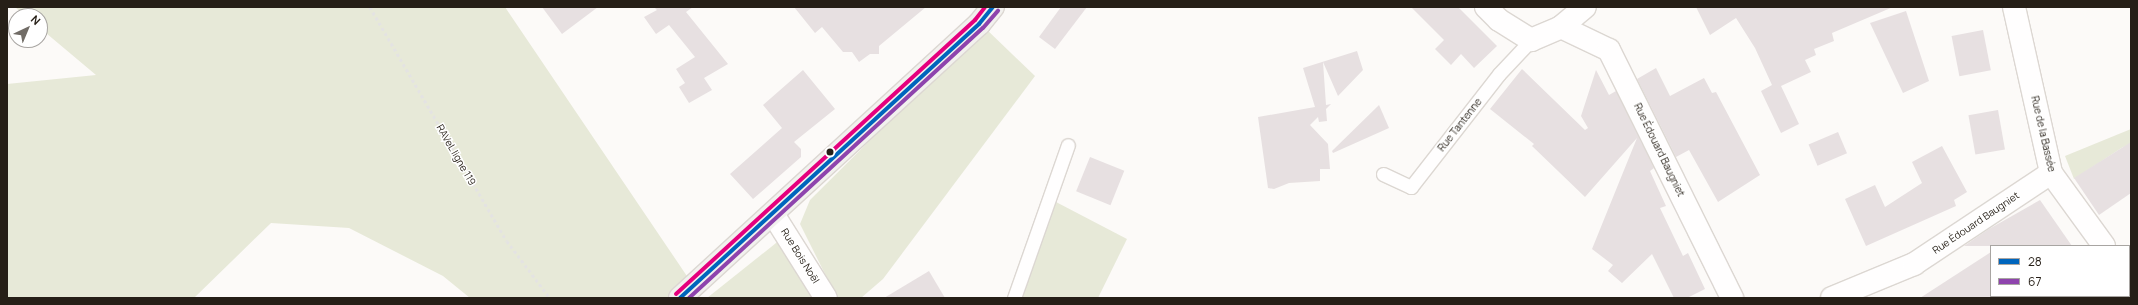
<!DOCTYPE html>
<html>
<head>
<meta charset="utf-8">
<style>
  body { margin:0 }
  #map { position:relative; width:2138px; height:305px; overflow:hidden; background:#fcfaf8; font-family:Manrope,sans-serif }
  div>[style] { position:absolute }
  .green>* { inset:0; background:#e7e9d8 }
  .building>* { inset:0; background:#e7e0e1; transform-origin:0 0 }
  .path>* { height:2.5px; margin-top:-1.25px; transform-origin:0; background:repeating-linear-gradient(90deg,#e4e3e2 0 3px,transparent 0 6px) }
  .roads { filter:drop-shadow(1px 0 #dcd7d2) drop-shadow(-1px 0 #dcd7d2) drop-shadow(0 1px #dcd7d2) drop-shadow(0 -1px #dcd7d2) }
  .lane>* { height:13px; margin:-6.5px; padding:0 6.5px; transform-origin:6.5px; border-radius:6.5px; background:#fffefe }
  .street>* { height:22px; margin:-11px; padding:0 11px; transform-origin:11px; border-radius:11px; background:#fffefe }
  .secondary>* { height:22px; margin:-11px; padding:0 11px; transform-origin:11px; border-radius:11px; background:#f2f1ee }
  .bus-1>* { height:4px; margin:-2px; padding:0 2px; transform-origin:2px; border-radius:2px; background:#0065bd }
  .bus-2>* { height:4px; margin:-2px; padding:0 2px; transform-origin:2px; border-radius:2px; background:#8e44ad }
  .bus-3>* { height:4px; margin:-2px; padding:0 2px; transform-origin:2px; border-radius:2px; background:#e5007d }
  .dots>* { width:11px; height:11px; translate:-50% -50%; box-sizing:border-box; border:2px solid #fff; border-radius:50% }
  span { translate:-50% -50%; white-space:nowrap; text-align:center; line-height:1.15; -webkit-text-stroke:3px #fff; paint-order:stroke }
  .street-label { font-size:10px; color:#261f17 }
  .frame { position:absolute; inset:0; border:8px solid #261f17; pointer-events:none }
  .legend { position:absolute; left:1990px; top:245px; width:140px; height:52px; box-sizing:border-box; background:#fff; border:1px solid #a8a5a2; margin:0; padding:5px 7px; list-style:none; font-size:12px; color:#261f17 }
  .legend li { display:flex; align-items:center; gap:8px; height:20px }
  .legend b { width:20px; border:1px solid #a8a5a2 }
  .north { position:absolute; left:8px; top:8px; width:40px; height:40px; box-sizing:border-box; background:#fff; border:1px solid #a8a5a2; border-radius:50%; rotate:44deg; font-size:11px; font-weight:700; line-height:16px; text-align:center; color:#261f17 }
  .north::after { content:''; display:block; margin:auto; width:14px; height:18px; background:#716c66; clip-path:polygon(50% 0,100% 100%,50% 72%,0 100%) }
</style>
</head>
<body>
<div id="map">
  <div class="green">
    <i style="clip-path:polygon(15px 7px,505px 7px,693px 285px,675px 298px,470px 298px,443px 276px,349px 228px,271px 223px,194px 298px,7px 298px,7px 84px,96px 75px,40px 28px,40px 16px,25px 16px)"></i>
    <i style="clip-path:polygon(984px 27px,1035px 76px,883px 279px,861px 298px,837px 298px,800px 224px,810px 200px)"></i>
    <i style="clip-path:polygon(2131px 129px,2131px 146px,2123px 147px,2074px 179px,2065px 156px)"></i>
    <i style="clip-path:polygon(1056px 202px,1127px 239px,1098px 298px,1017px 298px)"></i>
    <i style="clip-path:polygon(786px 235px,823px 298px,707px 298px)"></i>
  </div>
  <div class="building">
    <i style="clip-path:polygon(542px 7px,598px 7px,562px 34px)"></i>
    <i style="clip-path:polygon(654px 7px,693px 7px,686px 12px,728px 64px,704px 78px,712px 90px,689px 103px,679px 87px,685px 83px,676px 69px,695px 57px,669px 25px,656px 34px,644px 17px,657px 10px)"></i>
    <i style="clip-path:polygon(794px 7px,926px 7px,879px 46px,879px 54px,870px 54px,859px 62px,852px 52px,843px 52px,822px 27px,815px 33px)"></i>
    <i style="clip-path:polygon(1061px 7px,1087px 7px,1055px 49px,1039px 37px)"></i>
    <i style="clip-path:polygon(1411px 7px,1458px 7px,1497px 46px,1474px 68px,1461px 54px,1451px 65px,1435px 49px,1444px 40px)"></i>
    <i style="clip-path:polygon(1696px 7px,1893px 7px,1832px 33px,1834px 41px,1814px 49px,1816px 55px,1805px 60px,1811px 72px,1781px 86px,1799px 124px,1781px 133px,1761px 91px,1772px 85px,1755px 48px,1736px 18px,1710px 35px)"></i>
    <i style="clip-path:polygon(1906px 11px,1929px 81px,1903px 93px,1870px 23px)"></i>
    <i style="left:1983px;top:30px;width:41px;height:32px;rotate:79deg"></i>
    <i style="clip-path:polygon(1357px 51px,1363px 70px,1338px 96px,1323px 62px,1326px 105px,1331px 104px,1326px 109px,1327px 121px,1319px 122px,1318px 117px,1310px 125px,1328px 144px,1330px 169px,1320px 169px,1320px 181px,1289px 183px,1274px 189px,1268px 188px,1258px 117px,1315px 107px,1303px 68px)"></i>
    <i style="clip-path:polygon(1656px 68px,1670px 96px,1704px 78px,1712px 93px,1716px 92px,1760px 175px,1718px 202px,1689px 150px,1676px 157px,1637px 79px)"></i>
    <i style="clip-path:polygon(1522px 69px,1585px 130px,1588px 128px,1581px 116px,1596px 70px,1609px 95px,1616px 91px,1654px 168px,1650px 171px,1666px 206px,1660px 208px,1683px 256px,1688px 253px,1705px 289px,1687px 298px,1674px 298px,1652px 254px,1622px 283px,1608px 271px,1613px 265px,1592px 249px,1637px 138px,1585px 197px,1532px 146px,1534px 144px,1490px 109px)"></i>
    <i style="clip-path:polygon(803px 70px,835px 109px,794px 142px,801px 149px,801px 157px,753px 199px,730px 174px,782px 128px,763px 105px)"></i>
    <i style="clip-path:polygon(1379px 105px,1389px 128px,1333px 153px,1332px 151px)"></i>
    <i style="left:1998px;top:110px;width:40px;height:30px;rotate:80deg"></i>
    <i style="left:1838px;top:132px;width:23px;height:32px;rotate:67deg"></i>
    <i style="clip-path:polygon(2131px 142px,2131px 193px,2099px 215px,2074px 178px)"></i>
    <i style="clip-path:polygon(1942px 146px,1967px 192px,1954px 200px,1956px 206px,1866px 246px,1845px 199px,1875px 185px,1885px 207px,1922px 183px,1912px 162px)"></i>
    <i style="left:1090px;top:157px;width:37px;height:37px;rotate:22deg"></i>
    <i style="clip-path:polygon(2040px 200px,2072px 246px,1964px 246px,1989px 229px)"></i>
    <i style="clip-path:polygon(1991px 252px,1991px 298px,1920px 298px)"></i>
    <i style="clip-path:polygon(929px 271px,945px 298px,884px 298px)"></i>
  </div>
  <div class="path">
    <i style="left:370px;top:7px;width:271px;rotate:59.7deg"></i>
    <i style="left:507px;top:241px;width:71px;rotate:53deg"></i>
  </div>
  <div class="roads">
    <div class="lane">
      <i style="left:1383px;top:174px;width:31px;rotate:25deg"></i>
      <i style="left:1411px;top:187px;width:143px;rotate:-52.1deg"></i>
      <i style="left:1499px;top:74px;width:47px;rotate:-46.7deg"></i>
      <i style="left:1014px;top:298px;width:162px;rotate:-70.6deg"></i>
    </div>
    <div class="street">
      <i style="left:1486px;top:7px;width:18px;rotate:45deg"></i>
      <i style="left:1499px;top:20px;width:38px;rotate:32deg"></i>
      <i style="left:1531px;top:40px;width:33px;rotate:-23deg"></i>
      <i style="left:1561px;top:27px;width:31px;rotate:-40deg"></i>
      <i style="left:2014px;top:7px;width:170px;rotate:77.4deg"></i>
      <i style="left:2051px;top:173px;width:90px;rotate:54deg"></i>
      <i style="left:1561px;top:27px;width:53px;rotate:25.6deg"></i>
      <i style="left:1609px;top:50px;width:277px;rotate:63.6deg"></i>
      <i style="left:773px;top:214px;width:99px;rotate:57.8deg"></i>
      <i style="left:2129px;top:281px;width:4px;rotate:56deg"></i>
      <i style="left:1832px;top:298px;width:89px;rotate:-22.5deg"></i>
      <i style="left:1914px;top:264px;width:164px;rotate:-33.6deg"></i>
    </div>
    <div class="secondary">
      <i style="left:680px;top:298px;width:406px;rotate:-42.5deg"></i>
      <i style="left:979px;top:24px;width:22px;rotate:-51deg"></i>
    </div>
  </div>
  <div class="bus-1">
    <i style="left:680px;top:298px;width:406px;rotate:-42.5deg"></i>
    <i style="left:979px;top:24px;width:22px;rotate:-51deg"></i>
  </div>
  <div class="bus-2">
    <i style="left:689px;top:298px;width:399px;rotate:-42.6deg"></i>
    <i style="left:983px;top:28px;width:23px;rotate:-49deg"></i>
  </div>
  <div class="bus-3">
    <i style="left:676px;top:294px;width:406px;rotate:-42.5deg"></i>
    <i style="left:975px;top:20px;width:16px;rotate:-52deg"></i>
  </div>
  <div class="dots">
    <i style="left:830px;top:152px;background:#261f17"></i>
  </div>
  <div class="street-label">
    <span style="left:1460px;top:125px;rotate:-52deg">Rue Tantenne</span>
    <span style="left:2043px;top:134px;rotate:77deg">Rue de la Bassée</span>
    <span style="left:1659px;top:150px;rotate:64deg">Rue Édouard Baugniet</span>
    <span style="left:456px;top:155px;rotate:60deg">RAVeL ligne 119</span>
    <span style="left:1976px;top:223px;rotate:-34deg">Rue Édouard Baugniet</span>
    <span style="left:800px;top:256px;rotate:58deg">Rue Bois Noël</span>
  </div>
  <div class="frame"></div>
  <ul class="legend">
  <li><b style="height:5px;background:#0065bd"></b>28</li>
  <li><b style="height:5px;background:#8e44ad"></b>67</li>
  </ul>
  <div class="north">N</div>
</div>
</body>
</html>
